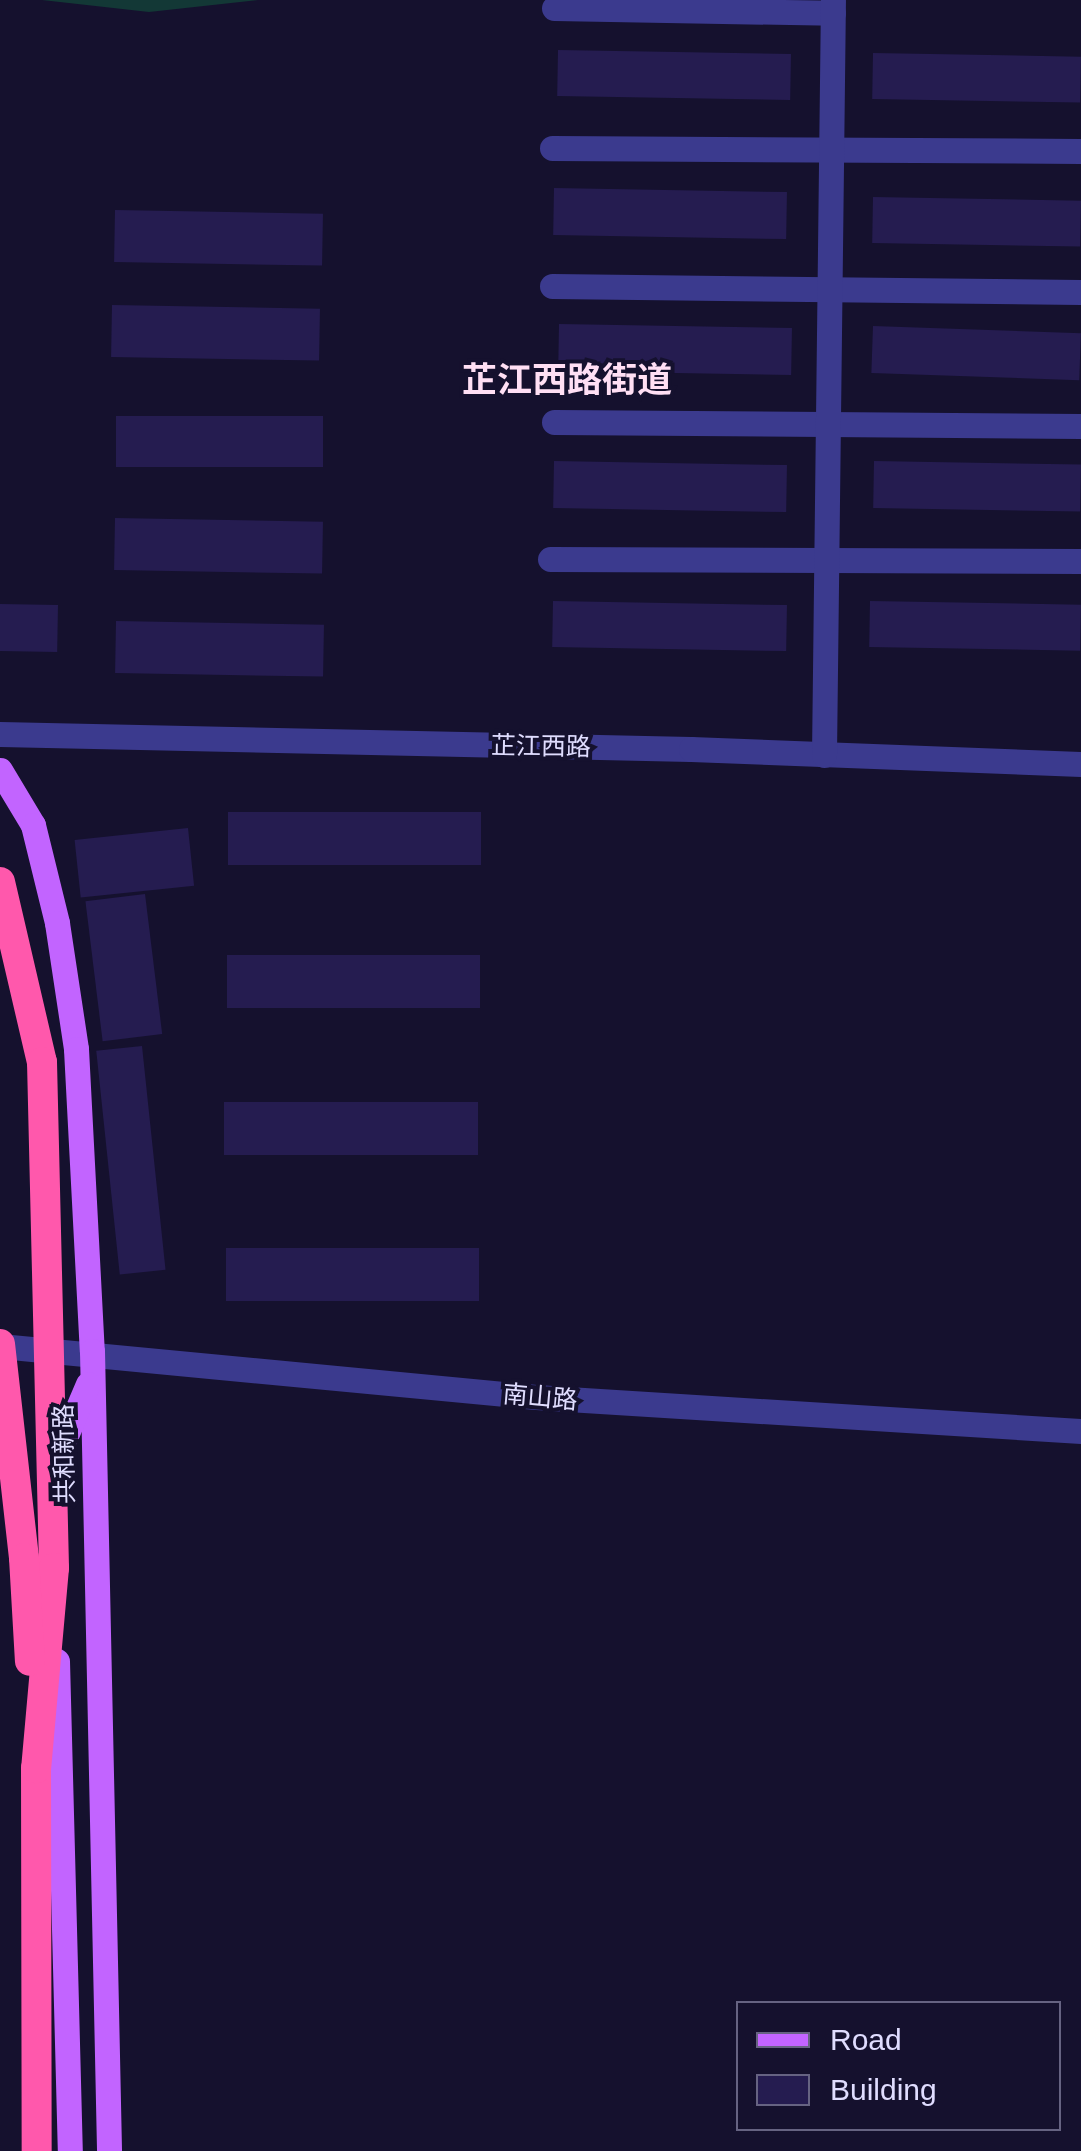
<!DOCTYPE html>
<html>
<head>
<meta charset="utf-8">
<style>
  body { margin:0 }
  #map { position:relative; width:1081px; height:2151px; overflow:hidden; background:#15112e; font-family:Arial,"Noto Sans SC",sans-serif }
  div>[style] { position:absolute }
  .green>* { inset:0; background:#133836 }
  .building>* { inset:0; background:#251c50; transform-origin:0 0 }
  .minor>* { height:25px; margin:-12.5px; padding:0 12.5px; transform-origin:12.5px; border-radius:12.5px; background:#3b3a8e }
  .major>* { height:25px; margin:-12.5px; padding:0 12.5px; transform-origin:12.5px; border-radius:12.5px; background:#c264ff }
  .highway>* { height:30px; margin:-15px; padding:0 15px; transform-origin:15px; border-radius:15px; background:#ff58ac }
  .highway-bridge>* { height:30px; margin:-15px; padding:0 15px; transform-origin:15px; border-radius:15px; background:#ff58ac }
  span { translate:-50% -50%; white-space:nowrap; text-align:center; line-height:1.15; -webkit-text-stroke:8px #15112e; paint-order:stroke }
  .street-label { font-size:25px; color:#e0ddff }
  .district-label { font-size:35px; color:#ffdff4; font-weight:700 }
  .legend { position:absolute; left:736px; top:2001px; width:325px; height:130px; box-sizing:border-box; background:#15112e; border:2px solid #666382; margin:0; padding:12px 18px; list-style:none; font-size:30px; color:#e0ddff }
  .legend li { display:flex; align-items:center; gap:20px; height:50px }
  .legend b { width:50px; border:2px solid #666382 }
</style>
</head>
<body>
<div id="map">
  <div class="green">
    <i style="clip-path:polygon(42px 0,258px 0,149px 12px)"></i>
  </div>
  <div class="building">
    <i style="left:558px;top:50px;width:233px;height:46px;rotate:1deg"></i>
    <i style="left:873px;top:53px;width:208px;height:46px;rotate:1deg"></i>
    <i style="left:554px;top:188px;width:233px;height:47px;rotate:1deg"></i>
    <i style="left:873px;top:197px;width:208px;height:46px;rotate:1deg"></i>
    <i style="left:115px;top:210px;width:208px;height:52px;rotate:1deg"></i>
    <i style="left:112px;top:305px;width:208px;height:52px;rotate:1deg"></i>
    <i style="left:559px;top:324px;width:233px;height:47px;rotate:1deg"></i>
    <i style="left:873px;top:326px;width:208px;height:47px;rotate:2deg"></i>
    <i style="left:116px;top:416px;width:207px;height:51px"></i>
    <i style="left:554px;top:461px;width:233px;height:47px;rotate:1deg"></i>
    <i style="left:874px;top:461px;width:207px;height:47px;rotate:1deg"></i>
    <i style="left:115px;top:518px;width:208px;height:52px;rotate:1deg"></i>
    <i style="left:553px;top:601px;width:234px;height:46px;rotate:1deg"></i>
    <i style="left:870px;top:601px;width:211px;height:46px;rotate:1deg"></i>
    <i style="left:0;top:604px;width:58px;height:47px;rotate:1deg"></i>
    <i style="left:116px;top:621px;width:208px;height:52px;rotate:1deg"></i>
    <i style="left:228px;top:812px;width:253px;height:53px"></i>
    <i style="left:188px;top:828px;width:58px;height:114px;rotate:84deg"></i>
    <i style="left:145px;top:894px;width:141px;height:60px;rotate:83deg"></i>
    <i style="left:227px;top:955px;width:253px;height:53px"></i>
    <i style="left:142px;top:1046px;width:225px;height:46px;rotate:84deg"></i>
    <i style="left:224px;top:1102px;width:254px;height:53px"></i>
    <i style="left:226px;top:1248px;width:253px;height:53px"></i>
  </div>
  <div class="minor">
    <i style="left:554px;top:8px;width:279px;rotate:1deg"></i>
    <i style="left:552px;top:148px;width:529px;rotate:0.32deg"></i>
    <i style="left:552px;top:286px;width:529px;rotate:0.65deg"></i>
    <i style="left:554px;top:422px;width:527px;rotate:0.43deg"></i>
    <i style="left:550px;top:559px;width:531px;rotate:0.22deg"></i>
    <i style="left:0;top:734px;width:691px;rotate:1.24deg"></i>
    <i style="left:691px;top:749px;width:390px;rotate:2.2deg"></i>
    <i style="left:824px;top:755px;width:755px;rotate:-89.32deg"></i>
    <i style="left:0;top:1346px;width:538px;rotate:5.44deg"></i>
    <i style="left:536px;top:1397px;width:546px;rotate:3.57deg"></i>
  </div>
  <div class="major">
    <i style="left:0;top:770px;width:64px;rotate:59deg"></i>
    <i style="left:33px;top:825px;width:101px;rotate:76.2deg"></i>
    <i style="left:57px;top:923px;width:127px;rotate:81.4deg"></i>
    <i style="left:76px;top:1049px;width:302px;rotate:87deg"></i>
    <i style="left:92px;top:1351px;width:800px;rotate:88.78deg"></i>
    <i style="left:53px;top:1466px;width:89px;rotate:-66.9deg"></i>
    <i style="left:57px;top:1661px;width:490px;rotate:88.5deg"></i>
  </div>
  <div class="highway">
    <i style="left:36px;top:1768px;width:383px;rotate:89.9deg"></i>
  </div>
  <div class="highway-bridge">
    <i style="left:0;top:882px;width:185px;rotate:76.9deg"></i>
    <i style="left:42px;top:1062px;width:506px;rotate:88.64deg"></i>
    <i style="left:54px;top:1568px;width:201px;rotate:95.1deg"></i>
    <i style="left:0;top:1344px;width:215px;rotate:83.6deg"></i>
    <i style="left:24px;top:1558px;width:103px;rotate:86.7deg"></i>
  </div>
  <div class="street-label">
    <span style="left:541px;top:746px;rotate:1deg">芷江西路</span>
    <span style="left:540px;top:1397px;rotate:5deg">南山路</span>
    <span style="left:64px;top:1454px;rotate:-91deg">共和新路</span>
  </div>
  <div class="district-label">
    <span style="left:567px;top:380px">芷江西路街道</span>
  </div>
  <ul class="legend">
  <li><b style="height:12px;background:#c264ff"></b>Road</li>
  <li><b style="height:28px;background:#251c50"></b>Building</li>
  </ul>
</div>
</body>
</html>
